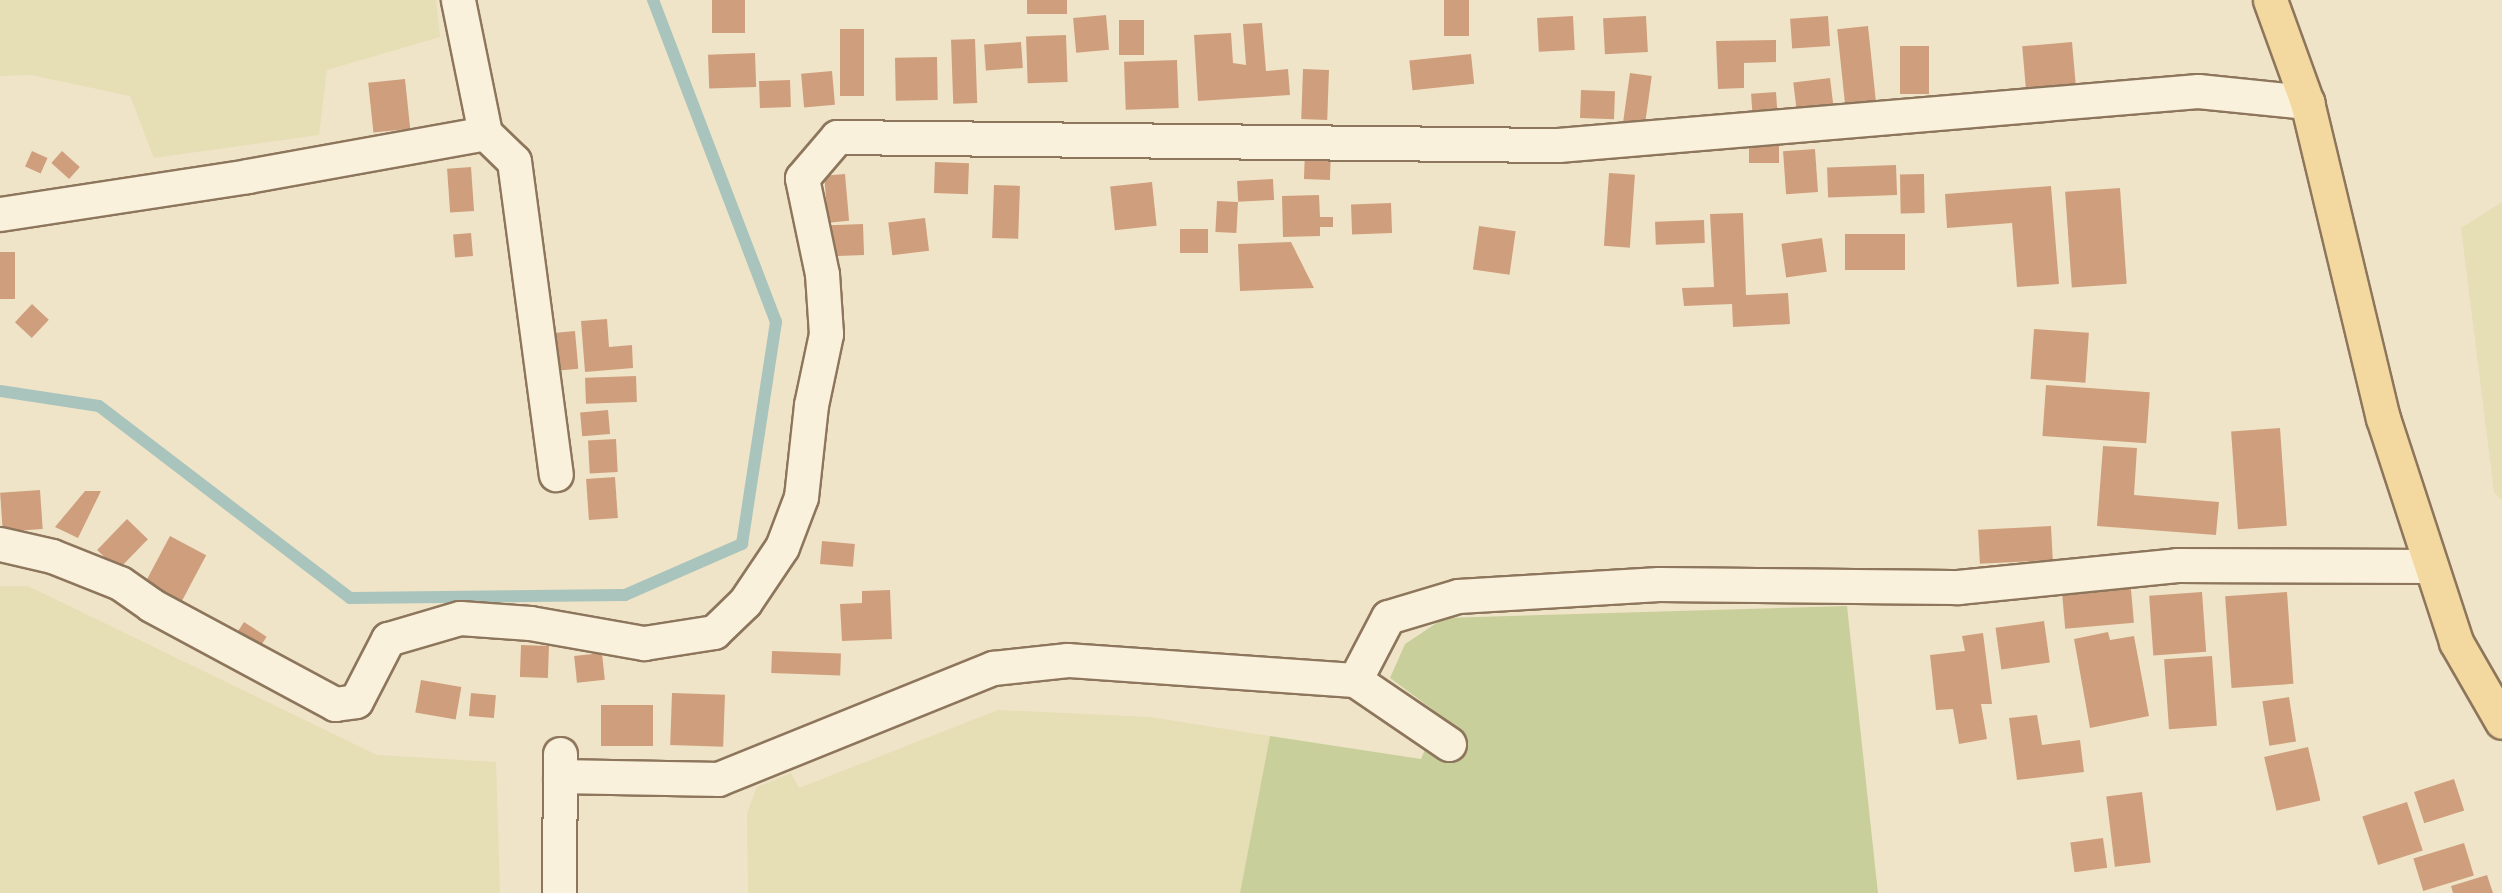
<!DOCTYPE html>
<html>
<head>
<meta charset="utf-8">
<style>
  body { margin:0 }
  #map { position:relative; width:2502px; height:893px; overflow:hidden; background:#f0e4c8; font-family:"Source Serif 4",serif }
  div>[style] { position:absolute }
  .farmland>* { inset:0; background:#e6deb5 }
  .green>* { inset:0; background:#c9cf9b }
  .stream>* { height:12px; margin:-6px; padding:0 6px; transform-origin:6px; border-radius:6px; background:#a9c4bc }
  .building>* { inset:0; background:#cf9f7d; transform-origin:0 0 }
  .roads { filter:drop-shadow(2px 0 #8d765c) drop-shadow(-2px 0 #8d765c) drop-shadow(0 2px #8d765c) drop-shadow(0 -2px #8d765c) }
  .minor>* { height:33px; margin:-16.5px; padding:0 16.5px; transform-origin:16.5px; border-radius:16.5px; background:#faf1dc }
  .primary>* { height:33px; margin:-16.5px; padding:0 16.5px; transform-origin:16.5px; border-radius:16.5px; background:#f3d9a0 }
  span { translate:-50% -50%; white-space:nowrap; text-align:center; line-height:1.15; -webkit-text-stroke:4.5px #f7eed8; paint-order:stroke }
</style>
</head>
<body>
<div id="map">
  <div class="farmland">
    <i style="clip-path:polygon(0 0,436px 0,440px 37px,327px 70px,319px 135px,154px 158px,130px 96px,31px 75px,0 76px)"></i>
    <i style="clip-path:polygon(2502px 202px,2502px 501px,2494px 492px,2461px 228px)"></i>
    <i style="clip-path:polygon(0 586px,28px 586px,377px 755px,496px 762px,500px 893px,0 893px)"></i>
    <i style="clip-path:polygon(998px 710px,1150px 717px,1270px 736px,1240px 893px,748px 893px,747px 813px,757px 787px,791px 773px,799px 788px)"></i>
  </div>
  <div class="green">
    <i style="clip-path:polygon(1847px 606px,1878px 893px,1240px 893px,1270px 736px,1421px 759px,1440px 715px,1390px 678px,1405px 644px,1444px 618px)"></i>
  </div>
  <div class="stream">
    <i style="left:0;top:391px;width:100px;rotate:8.6deg"></i>
    <i style="left:99px;top:406px;width:316px;rotate:37.4deg"></i>
    <i style="left:350px;top:598px;width:275px;rotate:-0.6deg"></i>
    <i style="left:625px;top:595px;width:128px;rotate:-23.6deg"></i>
    <i style="left:742px;top:544px;width:225px;rotate:-81.3deg"></i>
    <i style="left:776px;top:322px;width:345px;rotate:-110.9deg"></i>
  </div>
  <div class="building">
    <i style="left:712px;top:0;width:33px;height:33px"></i>
    <i style="left:1027px;top:0;width:40px;height:14px"></i>
    <i style="left:1444px;top:0;width:25px;height:36px"></i>
    <i style="left:1106px;top:15px;width:35px;height:33px;rotate:85deg"></i>
    <i style="left:1573px;top:16px;width:34px;height:36px;rotate:87deg"></i>
    <i style="left:1646px;top:16px;width:36px;height:43px;rotate:87deg"></i>
    <i style="left:1828px;top:16px;width:30px;height:38px;rotate:86deg"></i>
    <i style="left:1119px;top:20px;width:25px;height:35px"></i>
    <i style="clip-path:polygon(1262px 23px,1266px 71px,1288px 69px,1290px 95px,1198px 101px,1194px 35px,1231px 33px,1233px 63px,1246px 65px,1243px 24px)"></i>
    <i style="left:1868px;top:26px;width:82px;height:31px;rotate:84deg"></i>
    <i style="left:840px;top:29px;width:24px;height:67px"></i>
    <i style="left:1066px;top:35px;width:47px;height:40px;rotate:88deg"></i>
    <i style="left:975px;top:39px;width:64px;height:24px;rotate:88deg"></i>
    <i style="clip-path:polygon(1776px 40px,1776px 62px,1744px 63px,1744px 88px,1718px 89px,1716px 41px)"></i>
    <i style="left:1021px;top:42px;width:26px;height:37px;rotate:86deg"></i>
    <i style="left:2072px;top:42px;width:53px;height:50px;rotate:85deg"></i>
    <i style="left:1900px;top:46px;width:29px;height:48px"></i>
    <i style="left:755px;top:53px;width:34px;height:47px;rotate:88deg"></i>
    <i style="left:1471px;top:54px;width:30px;height:62px;rotate:84deg"></i>
    <i style="left:937px;top:57px;width:43px;height:42px;rotate:89deg"></i>
    <i style="left:1177px;top:60px;width:48px;height:53px;rotate:88deg"></i>
    <i style="left:1303px;top:69px;width:26px;height:50px;rotate:2deg"></i>
    <i style="left:832px;top:71px;width:34px;height:31px;rotate:85deg"></i>
    <i style="left:1630px;top:73px;width:22px;height:49px;rotate:8deg"></i>
    <i style="left:1830px;top:78px;width:34px;height:37px;rotate:83deg"></i>
    <i style="left:405px;top:79px;width:50px;height:37px;rotate:84deg"></i>
    <i style="left:790px;top:80px;width:27px;height:31px;rotate:88deg"></i>
    <i style="left:1581px;top:90px;width:34px;height:28px;rotate:2deg"></i>
    <i style="left:1776px;top:92px;width:30px;height:25px;rotate:86deg"></i>
    <i style="left:1749px;top:134px;width:30px;height:29px"></i>
    <i style="left:1305px;top:149px;width:26px;height:30px;rotate:2deg"></i>
    <i style="left:1815px;top:149px;width:43px;height:32px;rotate:86deg"></i>
    <i style="left:32px;top:151px;width:17px;height:17px;rotate:24deg"></i>
    <i style="left:62px;top:151px;width:24px;height:16px;rotate:42deg"></i>
    <i style="left:935px;top:162px;width:34px;height:31px;rotate:2deg"></i>
    <i style="left:1896px;top:165px;width:30px;height:69px;rotate:88deg"></i>
    <i style="left:471px;top:167px;width:44px;height:24px;rotate:86deg"></i>
    <i style="left:1609px;top:173px;width:26px;height:73px;rotate:4deg"></i>
    <i style="left:845px;top:174px;width:47px;height:21px;rotate:85deg"></i>
    <i style="left:1924px;top:174px;width:39px;height:24px;rotate:89deg"></i>
    <i style="left:1273px;top:179px;width:21px;height:36px;rotate:87deg"></i>
    <i style="left:1152px;top:182px;width:44px;height:42px;rotate:84deg"></i>
    <i style="left:994px;top:185px;width:26px;height:53px;rotate:2deg"></i>
    <i style="clip-path:polygon(2051px 186px,2059px 284px,2017px 287px,2012px 223px,1947px 228px,1945px 194px)"></i>
    <i style="left:2120px;top:188px;width:96px;height:55px;rotate:86deg"></i>
    <i style="clip-path:polygon(1319px 195px,1320px 217px,1333px 217px,1333px 227px,1320px 227px,1320px 236px,1283px 237px,1282px 196px)"></i>
    <i style="left:1217px;top:201px;width:21px;height:31px;rotate:3deg"></i>
    <i style="left:1391px;top:203px;width:30px;height:40px;rotate:88deg"></i>
    <i style="clip-path:polygon(1743px 213px,1746px 295px,1788px 293px,1790px 324px,1733px 327px,1732px 304px,1684px 306px,1682px 288px,1714px 287px,1710px 214px)"></i>
    <i style="left:925px;top:218px;width:33px;height:37px;rotate:83deg"></i>
    <i style="left:1704px;top:220px;width:23px;height:49px;rotate:88deg"></i>
    <i style="left:863px;top:224px;width:31px;height:33px;rotate:88deg"></i>
    <i style="left:1479px;top:226px;width:37px;height:44px;rotate:8deg"></i>
    <i style="left:1180px;top:229px;width:28px;height:24px"></i>
    <i style="left:471px;top:233px;width:23px;height:18px;rotate:85deg"></i>
    <i style="left:1905px;top:234px;width:36px;height:60px;rotate:90deg"></i>
    <i style="left:1822px;top:238px;width:34px;height:41px;rotate:82deg"></i>
    <i style="clip-path:polygon(1291px 242px,1314px 288px,1240px 291px,1238px 244px)"></i>
    <i style="left:0;top:252px;width:15px;height:47px"></i>
    <i style="left:32px;top:304px;width:23px;height:25px;rotate:43deg"></i>
    <i style="clip-path:polygon(607px 319px,609px 347px,632px 345px,633px 368px,585px 372px,581px 321px)"></i>
    <i style="left:2034px;top:329px;width:55px;height:50px;rotate:4deg"></i>
    <i style="left:575px;top:331px;width:38px;height:19px;rotate:85deg"></i>
    <i style="left:636px;top:376px;width:26px;height:51px;rotate:88deg"></i>
    <i style="left:2046px;top:385px;width:104px;height:51px;rotate:4deg"></i>
    <i style="left:608px;top:410px;width:24px;height:28px;rotate:85deg"></i>
    <i style="left:2280px;top:428px;width:98px;height:49px;rotate:86deg"></i>
    <i style="left:616px;top:439px;width:33px;height:28px;rotate:87deg"></i>
    <i style="clip-path:polygon(2103px 446px,2137px 448px,2134px 495px,2219px 502px,2216px 535px,2097px 526px)"></i>
    <i style="left:615px;top:477px;width:41px;height:29px;rotate:86deg"></i>
    <i style="left:40px;top:490px;width:39px;height:40px;rotate:86deg"></i>
    <i style="clip-path:polygon(85px 491px,101px 491px,78px 538px,55px 527px)"></i>
    <i style="left:127px;top:519px;width:29px;height:43px;rotate:44deg"></i>
    <i style="left:2051px;top:526px;width:34px;height:73px;rotate:87deg"></i>
    <i style="left:170px;top:536px;width:41px;height:60px;rotate:28deg"></i>
    <i style="left:822px;top:541px;width:33px;height:23px;rotate:5deg"></i>
    <i style="left:2130px;top:578px;width:45px;height:69px;rotate:85deg"></i>
    <i style="clip-path:polygon(890px 590px,892px 639px,842px 641px,840px 604px,862px 603px,862px 591px)"></i>
    <i style="left:2202px;top:592px;width:60px;height:53px;rotate:86deg"></i>
    <i style="left:2287px;top:592px;width:92px;height:62px;rotate:86deg"></i>
    <i style="left:2044px;top:621px;width:42px;height:49px;rotate:82deg"></i>
    <i style="left:244px;top:622px;width:27px;height:23px;rotate:33deg"></i>
    <i style="clip-path:polygon(2108px 632px,2110px 640px,2134px 636px,2149px 716px,2090px 728px,2074px 639px)"></i>
    <i style="clip-path:polygon(1983px 633px,1992px 704px,1981px 704px,1987px 739px,1959px 744px,1953px 709px,1936px 710px,1930px 655px,1965px 651px,1962px 636px)"></i>
    <i style="left:521px;top:645px;width:28px;height:32px;rotate:2deg"></i>
    <i style="left:772px;top:651px;width:69px;height:22px;rotate:2deg"></i>
    <i style="left:602px;top:653px;width:27px;height:28px;rotate:84deg"></i>
    <i style="left:2212px;top:656px;width:70px;height:48px;rotate:86deg"></i>
    <i style="left:421px;top:680px;width:41px;height:33px;rotate:10deg"></i>
    <i style="left:471px;top:693px;width:25px;height:23px;rotate:5deg"></i>
    <i style="left:672px;top:693px;width:53px;height:52px;rotate:2deg"></i>
    <i style="left:2289px;top:697px;width:45px;height:27px;rotate:81deg"></i>
    <i style="left:601px;top:705px;width:52px;height:41px"></i>
    <i style="clip-path:polygon(2037px 715px,2042px 745px,2080px 740px,2084px 772px,2017px 780px,2009px 718px)"></i>
    <i style="left:2308px;top:747px;width:55px;height:45px;rotate:77deg"></i>
    <i style="left:2454px;top:779px;width:33px;height:42px;rotate:72deg"></i>
    <i style="left:2142px;top:792px;width:71px;height:36px;rotate:83deg"></i>
    <i style="left:2407px;top:802px;width:51px;height:47px;rotate:72deg"></i>
    <i style="left:2103px;top:838px;width:30px;height:33px;rotate:82deg"></i>
    <i style="left:2464px;top:843px;width:34px;height:53px;rotate:73deg"></i>
    <i style="clip-path:polygon(2487px 875px,2493px 893px,2453px 893px,2451px 886px)"></i>
  </div>
  <div class="roads">
    <div class="minor">
      <i style="left:485px;top:133px;width:40px;rotate:44deg"></i>
      <i style="left:514px;top:161px;width:316px;rotate:82.4deg"></i>
      <i style="left:0;top:214px;width:250px;rotate:-8.7deg"></i>
      <i style="left:247px;top:176px;width:242px;rotate:-10.2deg"></i>
      <i style="left:485px;top:133px;width:136px;rotate:-101.5deg"></i>
      <i style="left:0;top:544px;width:53px;rotate:13deg"></i>
      <i style="left:52px;top:556px;width:73px;rotate:21.7deg"></i>
      <i style="left:120px;top:583px;width:38px;rotate:35deg"></i>
      <i style="left:151px;top:605px;width:209px;rotate:28.3deg"></i>
      <i style="left:335px;top:704px;width:21px;rotate:-8deg"></i>
      <i style="left:356px;top:701px;width:70px;rotate:-62.7deg"></i>
      <i style="left:388px;top:639px;width:75px;rotate:-16.3deg"></i>
      <i style="left:460px;top:618px;width:70px;rotate:4.1deg"></i>
      <i style="left:530px;top:623px;width:116px;rotate:10deg"></i>
      <i style="left:644px;top:643px;width:71px;rotate:-8.9deg"></i>
      <i style="left:714px;top:632px;width:43px;rotate:-44.1deg"></i>
      <i style="left:745px;top:602px;width:66px;rotate:-56.1deg"></i>
      <i style="left:782px;top:547px;width:53px;rotate:-69.2deg"></i>
      <i style="left:801px;top:497px;width:93px;rotate:-83.8deg"></i>
      <i style="left:811px;top:405px;width:73px;rotate:-78.1deg"></i>
      <i style="left:826px;top:334px;width:60px;rotate:-93.8deg"></i>
      <i style="left:822px;top:274px;width:98px;rotate:-101.8deg"></i>
      <i style="left:802px;top:178px;width:54px;rotate:-49.5deg"></i>
      <i style="left:837px;top:137px;width:721px;rotate:0.64deg"></i>
      <i style="left:1558px;top:145px;width:642px;rotate:-4.82deg"></i>
      <i style="left:2198px;top:91px;width:110px;rotate:5.8deg"></i>
      <i style="left:1449px;top:744px;width:114px;rotate:-145.8deg"></i>
      <i style="left:1355px;top:680px;width:71px;rotate:-62.4deg"></i>
      <i style="left:1388px;top:617px;width:73px;rotate:-16.7deg"></i>
      <i style="left:1458px;top:596px;width:201px;rotate:-3.4deg"></i>
      <i style="left:1659px;top:584px;width:299px;rotate:0.6deg"></i>
      <i style="left:1958px;top:587px;width:220px;rotate:-5.7deg"></i>
      <i style="left:2177px;top:565px;width:254px;rotate:0.2deg"></i>
      <i style="left:560px;top:776px;width:158px;rotate:1.1deg"></i>
      <i style="left:718px;top:779px;width:297px;rotate:-22deg"></i>
      <i style="left:993px;top:668px;width:75px;rotate:-6.1deg"></i>
      <i style="left:1068px;top:660px;width:288px;rotate:4deg"></i>
      <i style="left:559px;top:893px;width:139px;rotate:-89.6deg"></i>
    </div>
    <div class="primary">
      <i style="left:2270px;top:0;width:109px;rotate:70.1deg"></i>
      <i style="left:2307px;top:102px;width:325px;rotate:76.5deg"></i>
      <i style="left:2383px;top:418px;width:236px;rotate:71.9deg"></i>
      <i style="left:2456px;top:642px;width:92px;rotate:60.1deg"></i>
    </div>
  </div>
</div>
</body>
</html>
